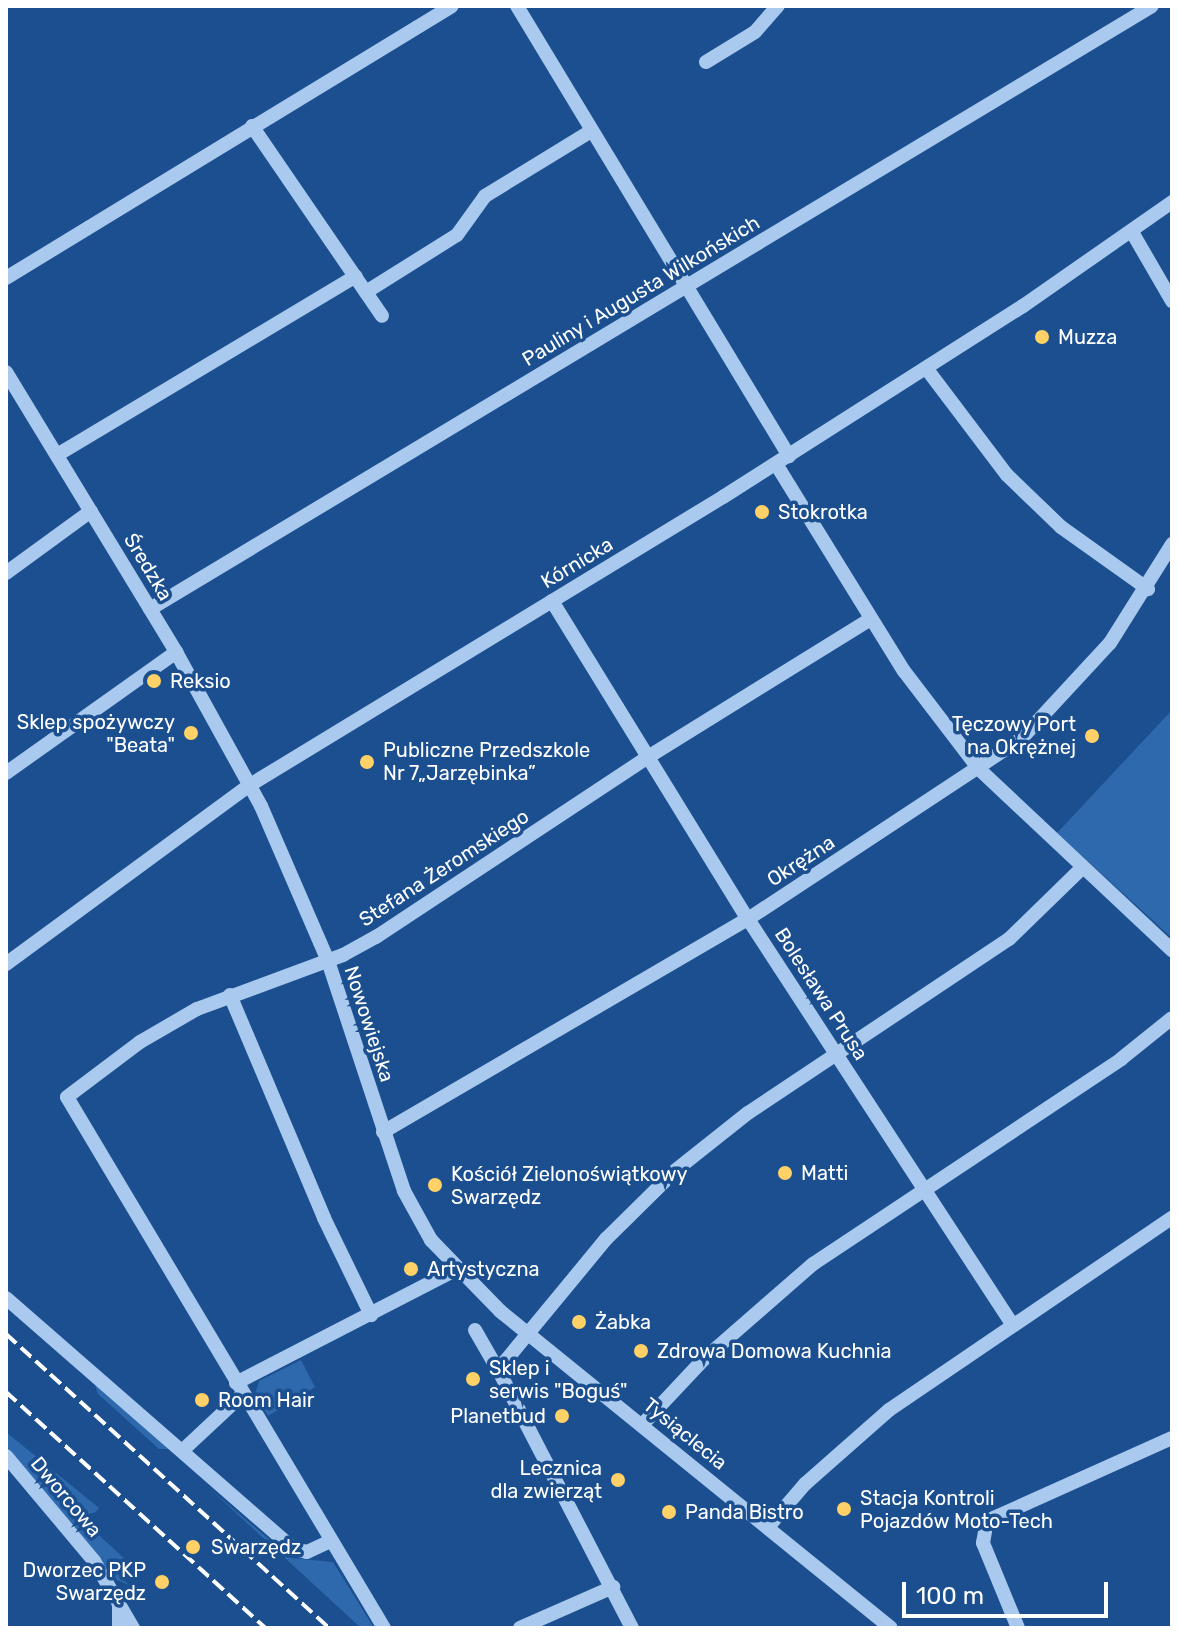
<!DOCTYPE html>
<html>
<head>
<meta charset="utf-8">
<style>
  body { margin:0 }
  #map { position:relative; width:1178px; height:1634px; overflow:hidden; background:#1b4f8f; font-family:Rubik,sans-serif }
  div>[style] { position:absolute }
  .green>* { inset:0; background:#2e69ad }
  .minor>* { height:14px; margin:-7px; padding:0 7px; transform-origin:7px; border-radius:7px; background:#a9c9ee }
  .rail>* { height:4px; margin-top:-2px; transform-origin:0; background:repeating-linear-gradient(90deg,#fff 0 14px,transparent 0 20px) }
  .dots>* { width:22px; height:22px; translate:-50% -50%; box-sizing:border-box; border:4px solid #1b4f8f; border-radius:50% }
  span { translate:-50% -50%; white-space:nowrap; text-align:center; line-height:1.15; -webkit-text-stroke:7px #1b4f8f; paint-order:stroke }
  .street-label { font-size:20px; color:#fff }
  .poi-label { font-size:20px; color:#fff }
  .left { translate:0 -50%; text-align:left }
  .right { translate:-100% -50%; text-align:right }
  .frame { position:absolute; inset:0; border:8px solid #fff; pointer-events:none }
  .scale { position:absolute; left:902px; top:1582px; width:206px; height:36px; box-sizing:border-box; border:4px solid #fff; border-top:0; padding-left:10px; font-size:24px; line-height:28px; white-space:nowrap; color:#fff; -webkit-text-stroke:6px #1b4f8f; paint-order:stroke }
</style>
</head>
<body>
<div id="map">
  <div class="green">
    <i style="clip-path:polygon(1172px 710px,1172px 938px,1057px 833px)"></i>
    <i style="clip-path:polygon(301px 1360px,315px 1387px,268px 1416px,255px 1395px,259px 1381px)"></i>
    <i style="clip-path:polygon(94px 1382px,171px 1449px,159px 1449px,98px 1394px)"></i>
    <i style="clip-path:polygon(6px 1432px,99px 1508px,86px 1523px,128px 1562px,118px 1574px,129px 1585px,117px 1580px,6px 1446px)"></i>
    <i style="clip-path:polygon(210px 1489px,291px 1558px,333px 1562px,374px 1628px,361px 1628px)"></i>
  </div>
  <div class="minor">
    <i style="left:517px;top:6px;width:526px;rotate:58.85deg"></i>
    <i style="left:706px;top:62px;width:57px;rotate:-31.5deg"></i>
    <i style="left:755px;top:32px;width:35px;rotate:-49deg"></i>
    <i style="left:252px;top:126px;width:230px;rotate:55.6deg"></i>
    <i style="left:1132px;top:232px;width:80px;rotate:59.9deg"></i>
    <i style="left:6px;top:278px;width:522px;rotate:-31.38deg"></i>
    <i style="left:366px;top:292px;width:107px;rotate:-32.1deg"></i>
    <i style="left:457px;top:235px;width:48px;rotate:-54.3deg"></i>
    <i style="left:485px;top:196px;width:124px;rotate:-31.5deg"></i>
    <i style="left:926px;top:368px;width:134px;rotate:52.9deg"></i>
    <i style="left:1007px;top:475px;width:75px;rotate:43.9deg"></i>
    <i style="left:1061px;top:527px;width:107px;rotate:35.5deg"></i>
    <i style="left:6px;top:372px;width:328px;rotate:58.7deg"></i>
    <i style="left:176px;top:652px;width:176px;rotate:61.1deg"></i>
    <i style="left:261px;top:806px;width:169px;rotate:66.6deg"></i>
    <i style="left:328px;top:961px;width:242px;rotate:71.7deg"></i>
    <i style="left:404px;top:1191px;width:56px;rotate:61.1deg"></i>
    <i style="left:431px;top:1240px;width:99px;rotate:45.8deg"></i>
    <i style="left:500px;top:1311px;width:503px;rotate:39.03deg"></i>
    <i style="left:57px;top:455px;width:348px;rotate:-30.9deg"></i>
    <i style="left:776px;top:464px;width:243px;rotate:58.3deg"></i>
    <i style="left:904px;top:671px;width:123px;rotate:52.6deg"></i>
    <i style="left:979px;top:769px;width:265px;rotate:43.2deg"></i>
    <i style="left:6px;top:573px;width:105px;rotate:-36.1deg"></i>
    <i style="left:552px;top:601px;width:374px;rotate:58.4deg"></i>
    <i style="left:748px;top:919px;width:482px;rotate:56.9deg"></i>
    <i style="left:150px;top:609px;width:1169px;rotate:-31.04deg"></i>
    <i style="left:6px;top:773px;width:209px;rotate:-35.4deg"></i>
    <i style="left:6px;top:964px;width:303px;rotate:-36.3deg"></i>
    <i style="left:250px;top:785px;width:554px;rotate:-31.34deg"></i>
    <i style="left:723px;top:497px;width:356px;rotate:-32.5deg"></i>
    <i style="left:1023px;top:306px;width:182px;rotate:-34.9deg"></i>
    <i style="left:230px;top:995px;width:242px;rotate:67.1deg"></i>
    <i style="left:324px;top:1218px;width:108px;rotate:64.1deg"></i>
    <i style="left:383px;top:1132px;width:423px;rotate:-30.3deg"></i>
    <i style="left:748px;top:919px;width:328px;rotate:-33.4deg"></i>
    <i style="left:1022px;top:738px;width:129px;rotate:-47.2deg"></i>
    <i style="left:1110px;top:643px;width:117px;rotate:-57.9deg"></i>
    <i style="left:6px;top:1298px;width:382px;rotate:41.1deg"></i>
    <i style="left:294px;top:1549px;width:13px;rotate:13deg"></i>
    <i style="left:307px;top:1552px;width:26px;rotate:-25deg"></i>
    <i style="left:475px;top:1330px;width:46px;rotate:60.1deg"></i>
    <i style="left:236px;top:1383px;width:246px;rotate:-27.3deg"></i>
    <i style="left:642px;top:1425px;width:91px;rotate:-46.8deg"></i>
    <i style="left:704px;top:1359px;width:145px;rotate:-41.1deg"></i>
    <i style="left:813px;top:1264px;width:370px;rotate:-33.6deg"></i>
    <i style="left:1121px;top:1059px;width:65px;rotate:-38.8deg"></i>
    <i style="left:182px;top:1451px;width:83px;rotate:-43.1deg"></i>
    <i style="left:6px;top:1456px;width:137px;rotate:50deg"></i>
    <i style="left:94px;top:1561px;width:78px;rotate:59.8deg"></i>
    <i style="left:768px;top:1527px;width:57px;rotate:-49.3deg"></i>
    <i style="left:805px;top:1484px;width:112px;rotate:-41.4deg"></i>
    <i style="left:889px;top:1410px;width:342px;rotate:-34.2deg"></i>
    <i style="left:119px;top:1628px;width:22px;rotate:-90deg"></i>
    <i style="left:384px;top:1628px;width:618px;rotate:-120.84deg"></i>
    <i style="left:67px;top:1097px;width:91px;rotate:-37deg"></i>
    <i style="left:140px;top:1042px;width:66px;rotate:-30.1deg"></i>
    <i style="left:197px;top:1009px;width:156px;rotate:-20.3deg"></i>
    <i style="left:343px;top:955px;width:38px;rotate:-29deg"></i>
    <i style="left:376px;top:937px;width:326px;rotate:-33.5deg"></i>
    <i style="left:648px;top:757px;width:262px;rotate:-31.8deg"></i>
    <i style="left:520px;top:1628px;width:102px;rotate:-23.8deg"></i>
    <i style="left:632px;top:1628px;width:291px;rotate:-117.4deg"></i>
    <i style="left:498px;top:1370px;width:170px;rotate:-50.5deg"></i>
    <i style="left:606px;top:1239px;width:98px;rotate:-44.6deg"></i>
    <i style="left:676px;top:1170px;width:92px;rotate:-38.4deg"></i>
    <i style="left:748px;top:1113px;width:314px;rotate:-33.7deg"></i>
    <i style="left:1009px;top:939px;width:102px;rotate:-44.2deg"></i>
    <i style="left:1018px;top:1628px;width:92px;rotate:-112.4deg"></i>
    <i style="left:983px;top:1543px;width:22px;rotate:-80deg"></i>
    <i style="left:987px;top:1521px;width:203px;rotate:-24.2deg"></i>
  </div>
  <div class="rail">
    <i style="left:6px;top:1334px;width:437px;rotate:42.3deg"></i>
    <i style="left:6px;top:1392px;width:350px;rotate:42.3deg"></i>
  </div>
  <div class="dots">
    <i style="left:1042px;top:337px;background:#ffd166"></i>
    <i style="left:762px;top:512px;background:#ffd166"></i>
    <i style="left:154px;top:681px;background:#ffd166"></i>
    <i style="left:191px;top:733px;background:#ffd166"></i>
    <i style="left:1092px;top:736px;background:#ffd166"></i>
    <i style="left:367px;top:762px;background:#ffd166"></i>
    <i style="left:785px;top:1173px;background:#ffd166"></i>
    <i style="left:435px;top:1185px;background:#ffd166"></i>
    <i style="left:411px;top:1269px;background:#ffd166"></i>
    <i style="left:579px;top:1322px;background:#ffd166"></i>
    <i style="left:641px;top:1351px;background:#ffd166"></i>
    <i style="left:473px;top:1379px;background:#ffd166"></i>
    <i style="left:202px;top:1400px;background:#ffd166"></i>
    <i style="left:562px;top:1416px;background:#ffd166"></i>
    <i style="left:618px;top:1480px;background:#ffd166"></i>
    <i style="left:844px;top:1509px;background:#ffd166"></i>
    <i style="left:669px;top:1512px;background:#ffd166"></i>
    <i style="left:193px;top:1547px;background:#ffd166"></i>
    <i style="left:162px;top:1582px;background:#ffd166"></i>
  </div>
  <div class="street-label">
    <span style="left:641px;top:291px;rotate:-31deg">Pauliny i Augusta Wilkońskich</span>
    <span style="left:577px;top:563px;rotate:-31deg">Kórnicka</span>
    <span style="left:148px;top:567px;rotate:59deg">Średzka</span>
    <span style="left:801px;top:861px;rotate:-33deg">Okrężna</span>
    <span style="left:444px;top:868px;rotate:-33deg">Stefana Żeromskiego</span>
    <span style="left:821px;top:994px;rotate:57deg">Bolesława Prusa</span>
    <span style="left:369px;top:1024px;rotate:72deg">Nowowiejska</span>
    <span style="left:685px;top:1434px;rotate:39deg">Tysiąclecia</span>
    <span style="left:66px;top:1497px;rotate:50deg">Dworcowa</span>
  </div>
  <div class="poi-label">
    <span class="left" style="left:1058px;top:337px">Muzza</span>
    <span class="left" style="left:778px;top:512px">Stokrotka</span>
    <span class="left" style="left:170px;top:681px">Reksio</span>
    <span class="right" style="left:175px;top:734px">Sklep spożywczy<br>"Beata"</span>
    <span class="right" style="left:1076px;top:736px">Tęczowy Port<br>na Okrężnej</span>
    <span class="left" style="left:383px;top:762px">Publiczne Przedszkole<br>Nr 7„Jarzębinka”</span>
    <span class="left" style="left:801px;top:1173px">Matti</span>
    <span class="left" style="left:451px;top:1186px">Kościół Zielonoświątkowy<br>Swarzędz</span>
    <span class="left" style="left:427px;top:1269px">Artystyczna</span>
    <span class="left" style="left:595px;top:1322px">Żabka</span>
    <span class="left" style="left:657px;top:1351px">Zdrowa Domowa Kuchnia</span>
    <span class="left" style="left:489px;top:1380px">Sklep i<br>serwis "Boguś"</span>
    <span class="left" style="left:218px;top:1400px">Room Hair</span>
    <span class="right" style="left:546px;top:1416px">Planetbud</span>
    <span class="right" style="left:602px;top:1480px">Lecznica<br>dla zwierząt</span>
    <span class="left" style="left:860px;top:1510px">Stacja Kontroli<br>Pojazdów Moto-Tech</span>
    <span class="left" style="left:685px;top:1512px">Panda Bistro</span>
    <span class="left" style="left:211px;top:1547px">Swarzędz</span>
    <span class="right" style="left:146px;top:1582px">Dworzec PKP<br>Swarzędz</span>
  </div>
  <div class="frame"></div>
  <div class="scale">100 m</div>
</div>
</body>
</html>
